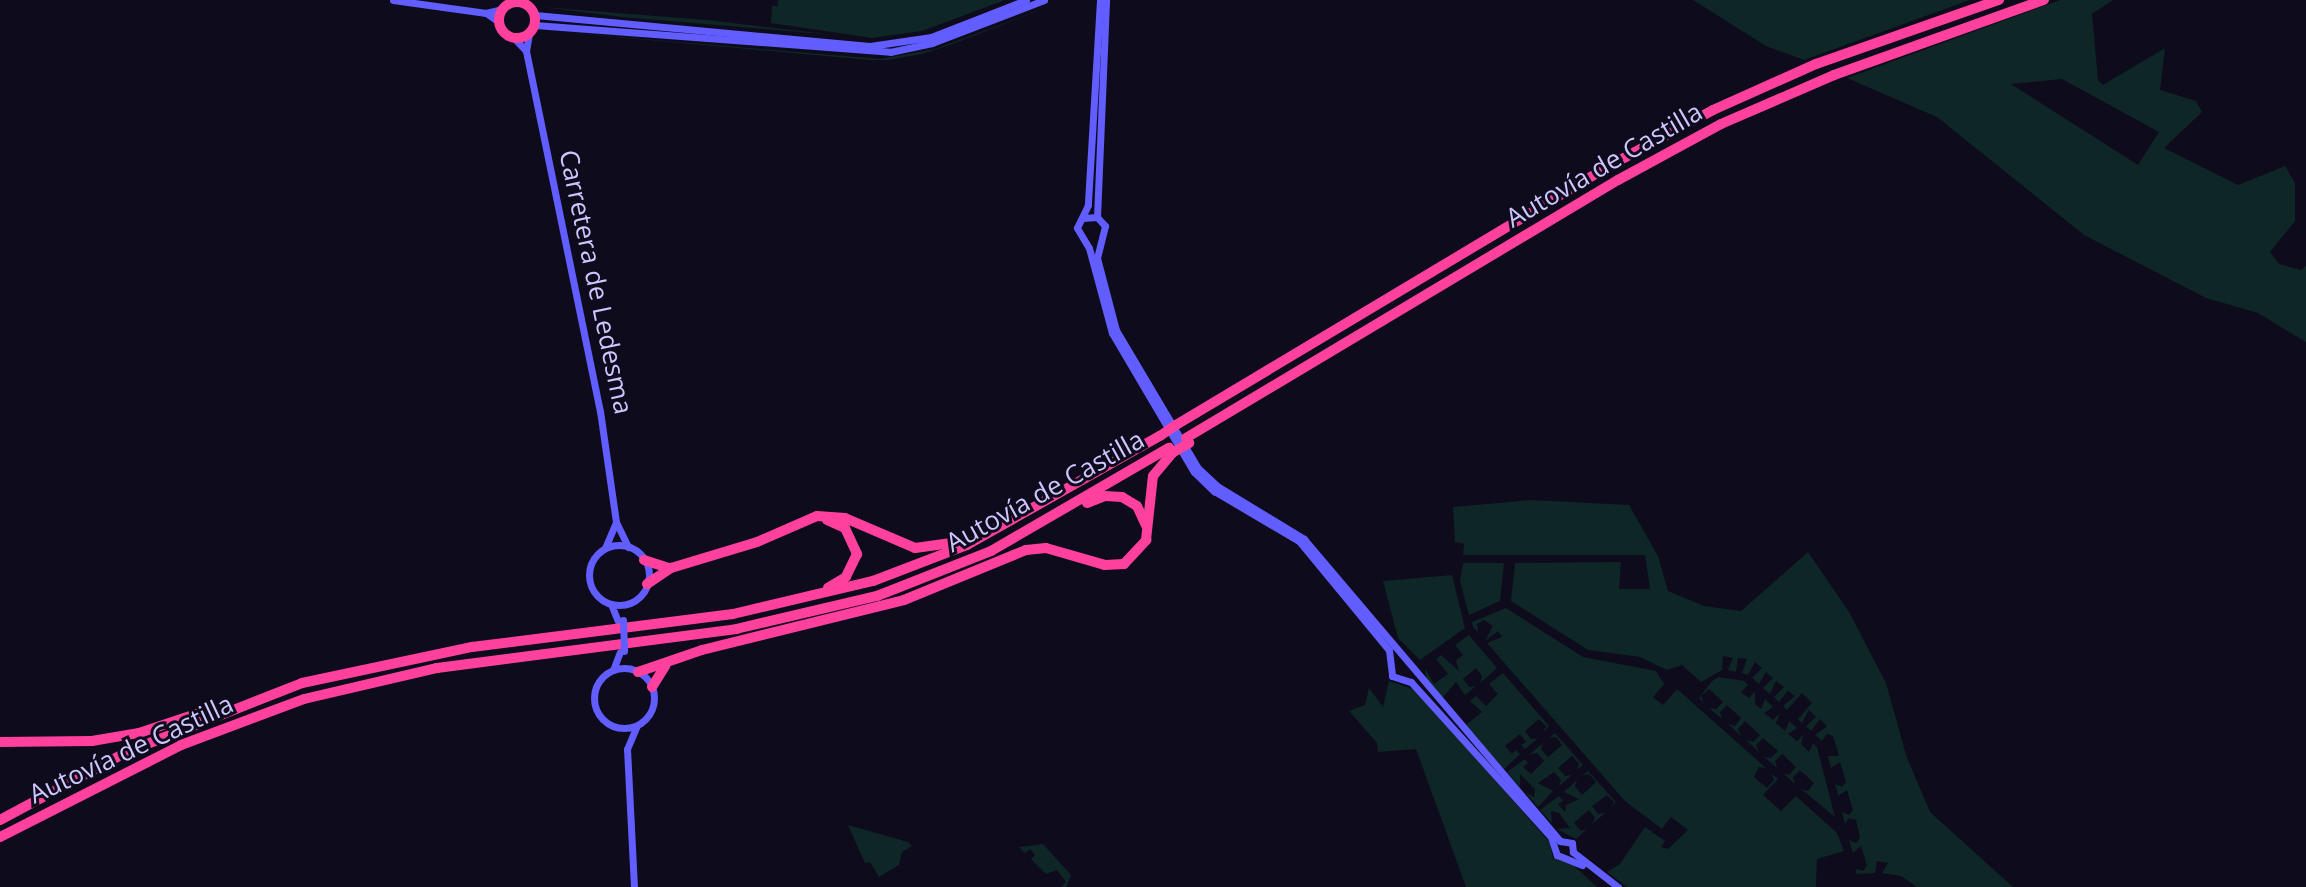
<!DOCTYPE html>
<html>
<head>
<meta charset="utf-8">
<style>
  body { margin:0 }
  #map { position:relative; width:2306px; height:887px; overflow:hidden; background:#0e0b1c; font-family:"Open Sans",sans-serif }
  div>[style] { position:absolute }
  .green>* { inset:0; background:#0e2625 }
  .secondary>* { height:7px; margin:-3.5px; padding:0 3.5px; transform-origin:3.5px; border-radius:3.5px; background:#615dff }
  .secondary>.ring { margin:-3.5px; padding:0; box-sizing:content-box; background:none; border:7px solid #615dff; border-radius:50% }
  .highway>* { height:10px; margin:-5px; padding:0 5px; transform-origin:5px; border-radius:5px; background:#ff419d }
  .highway>.ring { margin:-5px; padding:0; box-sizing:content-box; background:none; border:10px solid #ff419d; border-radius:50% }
  .secondary-bridge>* { height:7px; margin:-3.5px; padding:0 3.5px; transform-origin:3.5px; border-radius:3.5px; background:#615dff }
  .highway-bridge>* { height:10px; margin:-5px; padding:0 5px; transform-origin:5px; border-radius:5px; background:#ff419d }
  span { translate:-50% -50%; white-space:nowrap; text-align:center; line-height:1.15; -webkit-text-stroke:6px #0e0b1c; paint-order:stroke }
  .street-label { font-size:26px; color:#cdc6ff }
</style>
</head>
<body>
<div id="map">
  <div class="green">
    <i style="clip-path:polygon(778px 0,1005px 0,922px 31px,872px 38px,771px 23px,772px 6px,778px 6px)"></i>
    <i style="clip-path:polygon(1067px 0,950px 45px,922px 54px,888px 60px,870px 60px,548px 31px,880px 59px,935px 49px)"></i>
    <i style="clip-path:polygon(1693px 0,1970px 0,1804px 60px,1766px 46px)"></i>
    <i style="clip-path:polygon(evenodd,2060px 0,2113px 0,2092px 14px,2098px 80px,2103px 85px,2165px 48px,2160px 90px,2196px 101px,2202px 112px,2164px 148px,2238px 185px,2285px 166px,2295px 183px,2295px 221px,2270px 252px,2279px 264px,2301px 270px,2306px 266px,2306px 342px,2258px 313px,2206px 298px,2084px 235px,1937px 117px,1847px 78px,2060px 0,2062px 79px,2159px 132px,2138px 165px,2011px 84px,2062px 79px)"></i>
    <i style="clip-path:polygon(541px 7px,707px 20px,835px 35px,622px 17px)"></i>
    <i style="clip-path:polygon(1532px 500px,1629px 505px,1658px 556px,1668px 591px,1704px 606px,1741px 611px,1808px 552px,1849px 612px,1886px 683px,1906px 755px,1930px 812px,2013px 887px,1917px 887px,1901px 876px,1882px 873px,1888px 863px,1877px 861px,1875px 873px,1856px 874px,1856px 869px,1863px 871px,1867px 866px,1861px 846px,1853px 853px,1849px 840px,1856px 843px,1860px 838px,1856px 820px,1849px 818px,1845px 824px,1842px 812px,1849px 815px,1853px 810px,1847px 790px,1838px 796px,1837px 790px,1835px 784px,1842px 787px,1846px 782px,1840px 762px,1831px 768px,1828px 756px,1839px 756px,1833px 736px,1827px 734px,1822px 741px,1815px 735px,1827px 726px,1820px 719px,1811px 731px,1806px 726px,1816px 717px,1809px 710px,1802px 723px,1798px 719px,1812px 703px,1802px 693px,1787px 710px,1783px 706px,1795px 696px,1788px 691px,1779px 702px,1774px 697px,1784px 687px,1776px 681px,1770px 694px,1763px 688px,1773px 678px,1766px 672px,1759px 684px,1752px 678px,1762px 668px,1755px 662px,1748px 675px,1742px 673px,1747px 659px,1738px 658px,1736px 672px,1728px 670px,1733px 658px,1723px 656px,1722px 670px,1701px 682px,1682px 665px,1667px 670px,1640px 657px,1588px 650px,1511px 601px,1515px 563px,1621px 562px,1619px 589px,1650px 589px,1645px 555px,1463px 555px,1464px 544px,1455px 542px,1453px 507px)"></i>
    <i style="clip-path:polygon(1463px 563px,1504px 563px,1500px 601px,1469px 615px,1460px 581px)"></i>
    <i style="clip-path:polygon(1452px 575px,1465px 628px,1420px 660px,1398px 638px,1383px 581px)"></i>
    <i style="clip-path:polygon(1506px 608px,1583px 657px,1656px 671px,1664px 684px,1653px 697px,1663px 705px,1677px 689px,1766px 768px,1759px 767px,1754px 777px,1767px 788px,1774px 780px,1771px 773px,1778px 779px,1763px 795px,1781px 811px,1796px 796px,1837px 833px,1844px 851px,1817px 859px,1816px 887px,1627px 887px,1607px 872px,1620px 864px,1645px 827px,1665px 841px,1661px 847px,1668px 849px,1688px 830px,1671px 817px,1662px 829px,1625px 801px,1487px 643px,1502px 637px,1498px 631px,1485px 641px,1493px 626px,1484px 620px,1477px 624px,1478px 632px,1473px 627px,1472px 622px)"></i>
    <i style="clip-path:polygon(1469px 635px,1497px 668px,1480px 683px,1482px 676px,1476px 668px,1463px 679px,1469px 687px,1476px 686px,1465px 695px,1456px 682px,1442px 698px,1426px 679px,1425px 668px,1434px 684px,1448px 674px,1436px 659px,1441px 655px,1459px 671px,1456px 660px,1463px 655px,1455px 645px)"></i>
    <i style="clip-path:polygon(1503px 673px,1549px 726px,1543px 733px,1546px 726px,1539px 719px,1525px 731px,1531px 739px,1538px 738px,1525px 749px,1521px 745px,1526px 742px,1520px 734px,1505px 746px,1512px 754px,1516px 750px,1520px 754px,1504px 769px,1466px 725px,1482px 712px,1470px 701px,1476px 696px,1486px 706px,1498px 694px,1489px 684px)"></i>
    <i style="clip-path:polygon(1719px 677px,1744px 681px,1748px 685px,1741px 692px,1749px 698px,1755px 691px,1755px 704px,1761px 709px,1765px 699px,1773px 707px,1764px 713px,1773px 720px,1780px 713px,1776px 723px,1785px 731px,1789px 721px,1797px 728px,1788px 734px,1797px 741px,1804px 734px,1801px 744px,1809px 752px,1813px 743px,1817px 747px,1835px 817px,1801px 789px,1808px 791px,1814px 783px,1800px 770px,1793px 777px,1795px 784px,1783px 773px,1789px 775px,1796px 767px,1782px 754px,1775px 761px,1777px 768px,1764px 757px,1771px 758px,1778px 751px,1763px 738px,1756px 745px,1759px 752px,1746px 740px,1753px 742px,1760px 735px,1745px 721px,1738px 729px,1741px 736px,1728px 724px,1735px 726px,1741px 718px,1727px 705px,1720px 712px,1722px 719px,1709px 708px,1716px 709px,1723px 702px,1709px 689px,1701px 696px,1704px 703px,1699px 698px,1712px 681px)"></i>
    <i style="clip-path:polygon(1389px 681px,1416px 690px,1550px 843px,1553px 858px,1571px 863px,1597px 887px,1466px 887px,1416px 749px,1378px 752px,1377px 743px,1349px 711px,1365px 705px,1369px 688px,1383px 707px)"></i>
    <i style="clip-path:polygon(1555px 733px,1583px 765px,1577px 770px,1579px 764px,1572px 756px,1558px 768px,1565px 776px,1572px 775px,1559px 786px,1561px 780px,1554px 772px,1538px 783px,1553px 791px,1538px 807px,1525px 792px,1534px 797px,1535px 789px,1520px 774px,1520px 787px,1507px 772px,1525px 759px,1528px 763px,1523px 767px,1531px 774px,1544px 761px,1537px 753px,1530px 754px,1543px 743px,1541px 749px,1548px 757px,1562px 745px,1556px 737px,1549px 738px)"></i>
    <i style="clip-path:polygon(1588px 771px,1616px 802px,1610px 808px,1614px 802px,1607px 795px,1592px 806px,1598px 814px,1605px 813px,1592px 824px,1595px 818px,1589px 810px,1584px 814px,1574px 823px,1581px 831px,1587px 829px,1576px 839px,1557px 829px,1570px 828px,1559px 813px,1551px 811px,1552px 823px,1540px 810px,1559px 796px,1563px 801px,1558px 804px,1565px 812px,1566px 805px,1579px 799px,1564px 792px,1577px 780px,1575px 787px,1582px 795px,1596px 782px,1589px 774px,1582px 776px)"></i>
    <i style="clip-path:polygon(848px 825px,908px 842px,912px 846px,902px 852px,899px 865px,879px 877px,870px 862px,865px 863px)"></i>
    <i style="clip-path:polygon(1043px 844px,1071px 875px,1066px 887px,1061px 887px,1066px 882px,1057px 870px,1046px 874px,1031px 859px,1035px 855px,1030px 849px,1025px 853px,1019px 847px)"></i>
  </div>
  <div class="secondary">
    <i style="left:393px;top:0;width:94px;rotate:8deg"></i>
    <i style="left:486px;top:13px;width:16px;rotate:-14deg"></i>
    <i style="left:1100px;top:0;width:205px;rotate:93.4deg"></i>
    <i style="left:1088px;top:205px;width:25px;rotate:116deg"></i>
    <i style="left:1077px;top:228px;width:23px;rotate:59deg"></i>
    <i style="left:1089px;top:248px;width:88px;rotate:74.9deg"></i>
    <i style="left:1112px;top:333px;width:161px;rotate:59.5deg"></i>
    <i style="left:1194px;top:472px;width:28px;rotate:44deg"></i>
    <i style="left:1214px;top:491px;width:99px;rotate:30.5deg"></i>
    <i style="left:1299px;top:541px;width:141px;rotate:50.5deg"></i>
    <i style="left:1389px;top:650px;width:26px;rotate:83deg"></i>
    <i style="left:1392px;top:676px;width:20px;rotate:18deg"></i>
    <i style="left:486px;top:13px;width:16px;rotate:35deg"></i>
    <i style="left:535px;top:15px;width:336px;rotate:5.3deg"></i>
    <i style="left:870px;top:46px;width:62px;rotate:-8.4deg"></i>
    <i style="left:931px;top:37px;width:102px;rotate:-21.3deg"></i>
    <i style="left:535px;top:25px;width:356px;rotate:4.3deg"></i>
    <i style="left:890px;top:52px;width:43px;rotate:-12.1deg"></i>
    <i style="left:932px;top:43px;width:120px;rotate:-21deg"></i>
    <i style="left:529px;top:34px;width:17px;rotate:100deg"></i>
    <i style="left:526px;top:51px;width:368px;rotate:78.4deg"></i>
    <i style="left:600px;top:411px;width:112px;rotate:81.8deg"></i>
    <i style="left:616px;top:522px;width:28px;rotate:64deg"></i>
    <i style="left:515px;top:39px;width:16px;rotate:47deg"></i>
    <i style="left:1097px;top:217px;width:217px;rotate:-87.6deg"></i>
    <i style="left:1083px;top:218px;width:14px;rotate:-4deg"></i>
    <i style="left:1097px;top:217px;width:12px;rotate:48deg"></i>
    <i style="left:1105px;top:226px;width:33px;rotate:104deg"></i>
    <i style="left:1097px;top:258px;width:74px;rotate:75.2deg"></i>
    <i style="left:1116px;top:330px;width:161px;rotate:59.3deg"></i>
    <i style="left:1198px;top:468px;width:26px;rotate:43deg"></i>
    <i style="left:1217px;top:486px;width:102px;rotate:31.3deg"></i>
    <i style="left:1304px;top:539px;width:396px;rotate:49.7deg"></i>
    <i style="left:1560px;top:841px;width:12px;rotate:9deg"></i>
    <i style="left:1572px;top:843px;width:9px;rotate:84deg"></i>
    <i style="left:1573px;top:852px;width:57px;rotate:37.9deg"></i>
    <i class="ring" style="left:589px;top:545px;width:53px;height:53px"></i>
    <i style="left:605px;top:548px;width:26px;rotate:-67deg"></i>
    <i style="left:611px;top:604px;width:18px;rotate:68deg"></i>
    <i class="ring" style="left:594px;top:668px;width:53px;height:53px"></i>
    <i style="left:613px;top:670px;width:19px;rotate:-69deg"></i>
    <i style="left:1411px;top:682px;width:209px;rotate:47.9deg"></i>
    <i style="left:1551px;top:837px;width:19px;rotate:72deg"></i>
    <i style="left:1557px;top:855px;width:27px;rotate:22deg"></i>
    <i style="left:634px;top:887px;width:138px;rotate:-92.9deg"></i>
    <i style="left:627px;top:749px;width:25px;rotate:-67deg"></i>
  </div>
  <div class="highway">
    <i class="ring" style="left:499px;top:2px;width:26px;height:26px"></i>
    <i style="left:1176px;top:425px;width:505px;rotate:-30.89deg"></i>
    <i style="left:1609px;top:166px;width:118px;rotate:-28.3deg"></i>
    <i style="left:1713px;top:110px;width:113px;rotate:-24.1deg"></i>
    <i style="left:1816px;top:64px;width:194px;rotate:-19.3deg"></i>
    <i style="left:1186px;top:438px;width:503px;rotate:-30.85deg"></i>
    <i style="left:1618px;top:180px;width:117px;rotate:-28.5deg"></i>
    <i style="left:1721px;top:124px;width:123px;rotate:-23.4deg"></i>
    <i style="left:1834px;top:75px;width:223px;rotate:-19.7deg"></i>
    <i style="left:1087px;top:503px;width:19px;rotate:-21deg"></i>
    <i style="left:1105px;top:496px;width:17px;rotate:3deg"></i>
    <i style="left:1122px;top:497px;width:17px;rotate:31deg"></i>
    <i style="left:1137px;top:506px;width:21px;rotate:65deg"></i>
    <i style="left:827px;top:520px;width:20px;rotate:24deg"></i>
    <i style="left:845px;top:528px;width:29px;rotate:65deg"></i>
    <i style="left:857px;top:554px;width:25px;rotate:116deg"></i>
    <i style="left:846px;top:577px;width:21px;rotate:149deg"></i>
    <i style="left:644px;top:560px;width:26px;rotate:18deg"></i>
    <i style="left:647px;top:584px;width:29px;rotate:-34deg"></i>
    <i style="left:671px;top:568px;width:90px;rotate:-16.8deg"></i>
    <i style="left:757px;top:542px;width:65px;rotate:-23.4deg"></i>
    <i style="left:817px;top:516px;width:28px;rotate:4deg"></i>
    <i style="left:845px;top:518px;width:76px;rotate:23.2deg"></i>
    <i style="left:915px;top:548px;width:44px;rotate:-7.8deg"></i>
    <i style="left:638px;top:672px;width:68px;rotate:-19deg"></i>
    <i style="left:702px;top:650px;width:208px;rotate:-13.9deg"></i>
    <i style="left:904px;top:600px;width:132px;rotate:-22.3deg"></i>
    <i style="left:1026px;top:550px;width:20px;rotate:-6deg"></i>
    <i style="left:1046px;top:548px;width:61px;rotate:16.1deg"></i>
    <i style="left:1105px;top:565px;width:19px;rotate:-3deg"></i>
    <i style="left:1124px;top:564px;width:33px;rotate:-47deg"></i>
    <i style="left:1146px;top:540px;width:64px;rotate:-83.8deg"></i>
    <i style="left:1153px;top:476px;width:30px;rotate:-50deg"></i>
    <i style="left:652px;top:687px;width:25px;rotate:-58deg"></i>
    <i style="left:0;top:742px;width:92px;rotate:-0.6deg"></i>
    <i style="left:92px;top:741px;width:48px;rotate:-9.7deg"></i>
    <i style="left:139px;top:733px;width:76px;rotate:-18.4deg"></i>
    <i style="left:0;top:820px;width:144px;rotate:-28.2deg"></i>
    <i style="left:127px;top:752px;width:188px;rotate:-21.5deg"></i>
    <i style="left:302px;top:683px;width:174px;rotate:-12deg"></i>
    <i style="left:472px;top:647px;width:263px;rotate:-7.2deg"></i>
    <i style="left:733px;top:614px;width:144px;rotate:-13.3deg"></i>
    <i style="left:873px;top:581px;width:101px;rotate:-21deg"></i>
    <i style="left:967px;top:545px;width:222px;rotate:-29.5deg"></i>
    <i style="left:0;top:837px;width:203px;rotate:-26.9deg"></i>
    <i style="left:181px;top:745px;width:131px;rotate:-20.5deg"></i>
    <i style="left:304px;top:699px;width:137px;rotate:-13.1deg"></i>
    <i style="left:437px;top:668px;width:302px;rotate:-7.4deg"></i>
    <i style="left:736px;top:629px;width:145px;rotate:-13.2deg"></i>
    <i style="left:877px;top:596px;width:123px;rotate:-21.5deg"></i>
    <i style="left:991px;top:551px;width:206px;rotate:-30.1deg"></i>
  </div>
  <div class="secondary-bridge">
    <i style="left:623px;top:620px;width:31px;rotate:88deg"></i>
  </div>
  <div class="highway-bridge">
    <i style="left:1160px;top:436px;width:19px;rotate:-35deg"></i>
    <i style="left:1172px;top:453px;width:20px;rotate:-30deg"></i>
  </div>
  <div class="street-label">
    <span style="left:1604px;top:165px;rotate:-30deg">Autovía de Castilla</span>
    <span style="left:596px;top:282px;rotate:78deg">Carretera de Ledesma</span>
    <span style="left:1045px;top:491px;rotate:-29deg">Autovía de Castilla</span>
    <span style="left:131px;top:749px;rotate:-25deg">Autovía de Castilla</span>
  </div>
</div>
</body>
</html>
